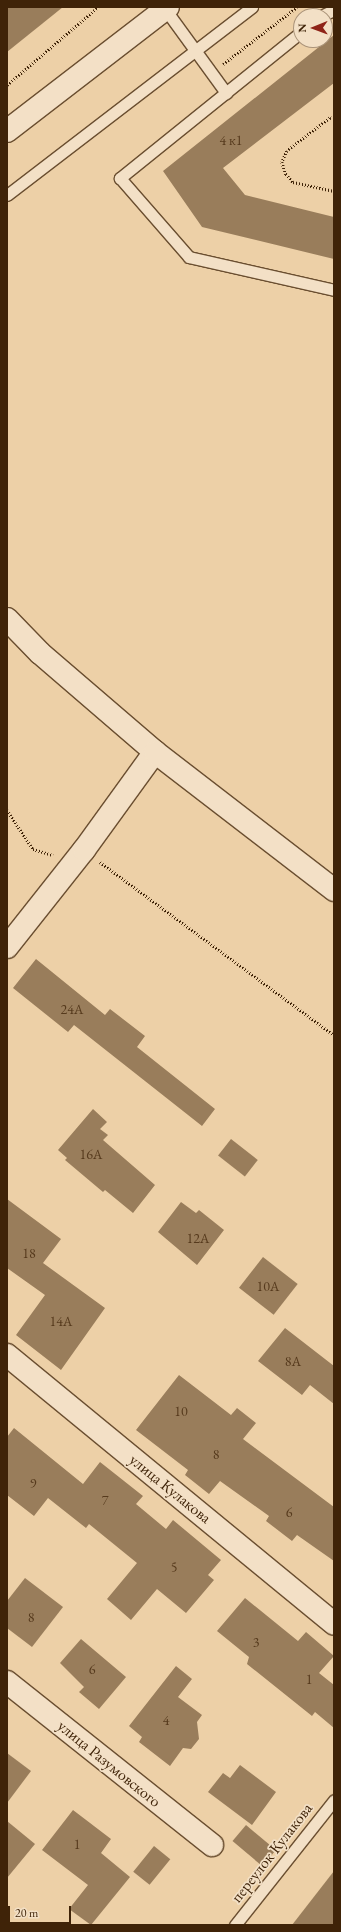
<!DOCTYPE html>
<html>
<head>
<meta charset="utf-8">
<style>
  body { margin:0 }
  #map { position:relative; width:341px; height:1932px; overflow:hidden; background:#edd0a7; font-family:"EB Garamond",serif }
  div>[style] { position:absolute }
  .building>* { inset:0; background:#997d5b; transform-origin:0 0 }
  .path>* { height:2.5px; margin-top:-1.25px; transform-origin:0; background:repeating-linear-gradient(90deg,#3f2308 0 1px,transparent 0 3px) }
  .roads { filter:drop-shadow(1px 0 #6a4e30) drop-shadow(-1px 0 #6a4e30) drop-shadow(0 1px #6a4e30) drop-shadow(0 -1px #6a4e30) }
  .lane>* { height:11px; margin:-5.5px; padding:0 5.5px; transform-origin:5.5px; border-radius:5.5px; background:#f3e0c6 }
  .street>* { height:22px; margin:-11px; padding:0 11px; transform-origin:11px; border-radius:11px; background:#f3e0c6 }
  .secondary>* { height:22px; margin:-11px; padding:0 11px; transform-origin:11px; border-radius:11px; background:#f3e0c6 }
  span { translate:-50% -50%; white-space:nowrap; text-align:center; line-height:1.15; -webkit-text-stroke:3.5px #f3e0c6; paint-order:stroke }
  .number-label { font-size:14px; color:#563a1d }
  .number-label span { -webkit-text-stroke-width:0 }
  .street-label { font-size:16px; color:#3f2308 }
  .frame { position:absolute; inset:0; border:8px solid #3f2308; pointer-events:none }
  .north { position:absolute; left:293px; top:8px; width:40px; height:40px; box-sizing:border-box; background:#f3e0c6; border:1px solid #ab947a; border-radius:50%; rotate:269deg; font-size:11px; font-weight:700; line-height:16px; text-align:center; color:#3f2308 }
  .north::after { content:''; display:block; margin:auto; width:14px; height:18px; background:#8f2418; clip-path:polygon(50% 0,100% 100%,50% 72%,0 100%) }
  .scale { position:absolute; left:8px; top:1906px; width:63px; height:18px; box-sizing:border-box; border:2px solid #3f2308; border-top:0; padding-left:5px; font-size:12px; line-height:14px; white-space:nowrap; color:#3f2308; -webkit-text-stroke:3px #f3e0c6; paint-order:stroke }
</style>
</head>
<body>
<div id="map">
  <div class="building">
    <i style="clip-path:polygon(7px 7px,63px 7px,7px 52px)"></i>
    <i style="clip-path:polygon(334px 35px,334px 83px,223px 168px,245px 195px,334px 217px,334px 259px,202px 227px,163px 171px)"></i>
    <i style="clip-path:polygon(36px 959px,105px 1015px,110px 1009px,145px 1036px,137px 1047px,215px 1109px,202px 1126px,74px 1025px,68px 1032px,13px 988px)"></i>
    <i style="clip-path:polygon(93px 1109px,107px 1122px,100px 1129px,108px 1135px,103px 1140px,155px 1185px,133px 1213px,105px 1190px,103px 1192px,65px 1160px,67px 1158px,58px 1150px)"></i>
    <i style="left:231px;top:1139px;width:34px;height:21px;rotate:38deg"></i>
    <i style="clip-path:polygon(7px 1199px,61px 1239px,43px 1263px,105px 1308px,61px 1370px,16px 1335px,45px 1295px,7px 1268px)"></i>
    <i style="clip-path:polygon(181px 1202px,196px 1213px,199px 1210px,224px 1230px,197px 1265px,158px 1232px)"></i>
    <i style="left:263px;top:1257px;width:44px;height:39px;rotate:38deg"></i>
    <i style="clip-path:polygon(285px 1328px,334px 1366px,334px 1404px,310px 1385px,302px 1395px,258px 1361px)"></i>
    <i style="clip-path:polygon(179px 1375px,231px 1415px,237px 1408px,256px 1423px,243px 1439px,334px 1507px,334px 1561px,297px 1535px,292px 1541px,266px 1521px,269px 1516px,220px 1481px,209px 1494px,185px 1475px,188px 1470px,136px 1430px)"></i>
    <i style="clip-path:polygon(14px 1428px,83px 1484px,100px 1462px,143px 1496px,136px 1504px,166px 1529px,173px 1520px,221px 1560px,208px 1575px,214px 1580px,186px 1613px,157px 1589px,131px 1620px,107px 1599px,137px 1563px,89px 1524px,86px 1528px,48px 1498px,34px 1516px,7px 1495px,7px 1437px)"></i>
    <i style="clip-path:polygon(25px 1578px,63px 1607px,32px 1647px,7px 1628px,7px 1601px)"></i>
    <i style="clip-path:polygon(245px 1598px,298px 1641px,306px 1632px,334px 1656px,319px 1673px,334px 1685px,334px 1728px,315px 1712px,312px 1716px,247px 1664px,249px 1657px,217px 1631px)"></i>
    <i style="clip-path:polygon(81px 1639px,126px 1677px,99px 1709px,79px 1692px,84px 1687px,60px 1663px)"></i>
    <i style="clip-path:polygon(176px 1666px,192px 1679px,178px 1697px,202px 1715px,197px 1722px,199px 1739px,191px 1749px,183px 1748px,170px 1766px,139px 1742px,142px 1737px,129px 1726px)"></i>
    <i style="clip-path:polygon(7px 1753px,31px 1771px,7px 1803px)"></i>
    <i style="clip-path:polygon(240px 1765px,276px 1792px,252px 1825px,208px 1792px,223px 1773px,230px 1778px)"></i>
    <i style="clip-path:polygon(73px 1810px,111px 1839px,101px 1853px,130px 1877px,91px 1925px,69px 1909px,88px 1885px,42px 1850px)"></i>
    <i style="clip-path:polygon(7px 1821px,35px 1844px,7px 1878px)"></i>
    <i style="left:246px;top:1825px;width:39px;height:21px;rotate:40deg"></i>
    <i style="left:154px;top:1846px;width:21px;height:33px;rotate:39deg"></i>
    <i style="clip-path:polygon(334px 1871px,334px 1925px,292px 1925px)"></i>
  </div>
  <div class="path">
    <i style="left:223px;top:64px;width:93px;rotate:-37.6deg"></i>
    <i style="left:7px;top:85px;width:120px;rotate:-40.6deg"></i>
    <i style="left:334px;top:119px;width:4px;rotate:-166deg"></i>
    <i style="left:330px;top:118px;width:54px;rotate:142.5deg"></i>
    <i style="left:287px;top:151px;width:12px;rotate:114deg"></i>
    <i style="left:282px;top:162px;width:13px;rotate:72deg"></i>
    <i style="left:286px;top:174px;width:11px;rotate:49deg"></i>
    <i style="left:293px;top:182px;width:42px;rotate:12.4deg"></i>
    <i style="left:7px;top:810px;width:47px;rotate:56.3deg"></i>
    <i style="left:33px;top:849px;width:21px;rotate:17deg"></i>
    <i style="left:100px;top:862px;width:291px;rotate:36.5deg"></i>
  </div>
  <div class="roads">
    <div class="lane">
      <i style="left:165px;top:9px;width:104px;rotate:54deg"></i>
      <i style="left:321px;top:16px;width:14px;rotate:-25deg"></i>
      <i style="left:301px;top:32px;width:233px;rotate:141.1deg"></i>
      <i style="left:120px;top:178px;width:105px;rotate:48.9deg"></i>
      <i style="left:189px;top:257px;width:149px;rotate:12.8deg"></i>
      <i style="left:7px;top:195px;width:309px;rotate:-37.5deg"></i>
      <i style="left:235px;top:1925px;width:159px;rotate:-51.6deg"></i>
    </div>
    <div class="street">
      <i style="left:7px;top:947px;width:124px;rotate:-51.6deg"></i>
      <i style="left:84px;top:850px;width:121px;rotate:-54.1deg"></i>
      <i style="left:7px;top:1355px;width:423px;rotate:39.4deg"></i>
      <i style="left:7px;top:1682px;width:262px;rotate:38.5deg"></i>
    </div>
    <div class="secondary">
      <i style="left:7px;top:131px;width:203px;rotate:-37.6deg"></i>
      <i style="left:7px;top:619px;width:47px;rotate:45.9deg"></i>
      <i style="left:40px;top:653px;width:152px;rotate:40.7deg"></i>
      <i style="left:155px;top:752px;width:226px;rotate:37.6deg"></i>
    </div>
  </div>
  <div class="number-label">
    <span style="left:231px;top:140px">4 к1</span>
    <span style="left:72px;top:1009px">24А</span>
    <span style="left:91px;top:1154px">16А</span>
    <span style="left:198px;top:1238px">12А</span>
    <span style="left:29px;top:1253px">18</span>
    <span style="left:268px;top:1286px">10А</span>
    <span style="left:61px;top:1321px">14А</span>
    <span style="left:293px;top:1361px">8А</span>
    <span style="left:181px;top:1411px">10</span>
    <span style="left:216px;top:1454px">8</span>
    <span style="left:33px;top:1483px">9</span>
    <span style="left:105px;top:1500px">7</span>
    <span style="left:289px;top:1512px">6</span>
    <span style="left:174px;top:1567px">5</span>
    <span style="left:31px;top:1617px">8</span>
    <span style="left:256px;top:1642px">3</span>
    <span style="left:92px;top:1669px">6</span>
    <span style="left:309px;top:1679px">1</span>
    <span style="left:166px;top:1720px">4</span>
    <span style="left:77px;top:1844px">1</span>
  </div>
  <div class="street-label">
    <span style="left:170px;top:1489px;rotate:39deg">улица Кулакова</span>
    <span style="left:109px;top:1764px;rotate:39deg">улица Разумовского</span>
    <span style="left:272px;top:1853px;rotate:-52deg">переулок Кулакова</span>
  </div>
  <div class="frame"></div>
  <div class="north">N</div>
  <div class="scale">20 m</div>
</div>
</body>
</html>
